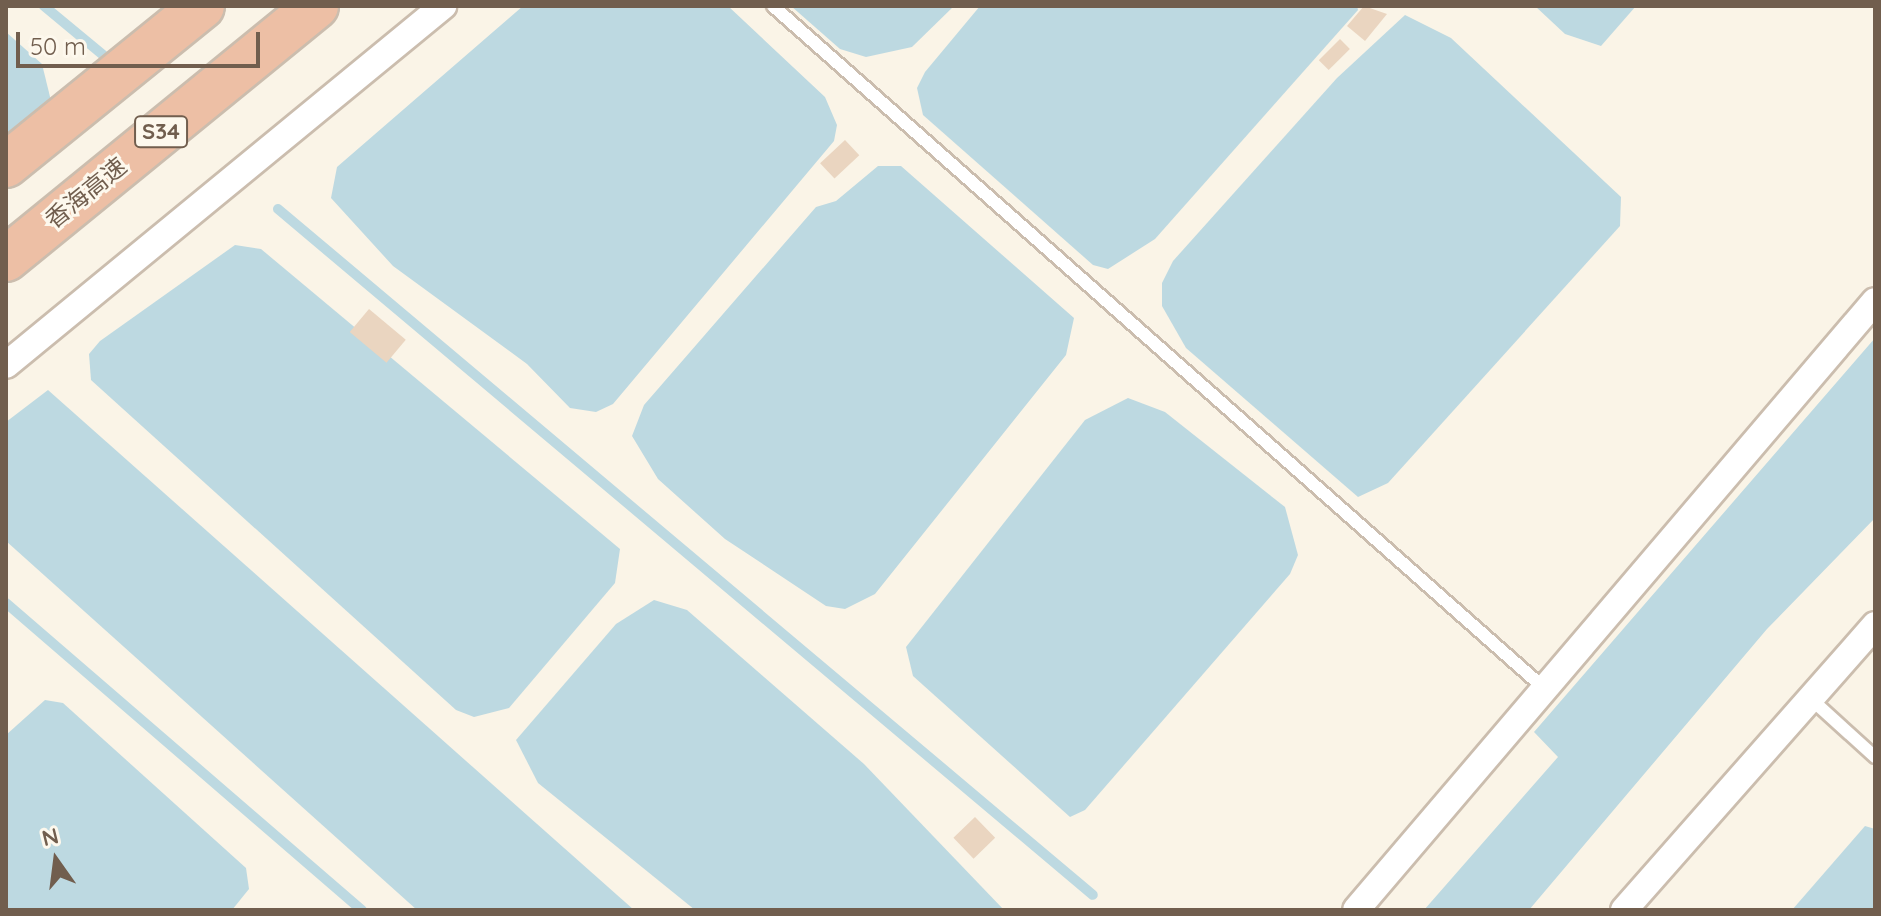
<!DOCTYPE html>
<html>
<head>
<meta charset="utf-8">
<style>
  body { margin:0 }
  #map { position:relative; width:1881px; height:916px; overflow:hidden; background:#faf4e7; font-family:Quicksand,"Noto Sans SC",sans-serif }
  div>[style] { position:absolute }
  .water>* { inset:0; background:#bdd9e1 }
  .stream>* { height:10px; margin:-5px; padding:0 5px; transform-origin:5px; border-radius:5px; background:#bdd9e1 }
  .building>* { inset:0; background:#ead5c0; transform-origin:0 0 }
  .roads { filter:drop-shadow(2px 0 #cbbdae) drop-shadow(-2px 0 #cbbdae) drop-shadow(0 2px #cbbdae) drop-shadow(0 -2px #cbbdae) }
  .service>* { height:12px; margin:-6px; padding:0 6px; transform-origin:6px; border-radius:6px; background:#fff }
  .minor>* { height:26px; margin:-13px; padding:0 13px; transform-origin:13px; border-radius:13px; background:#fff }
  .motorway>* { height:44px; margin:-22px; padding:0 22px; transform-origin:22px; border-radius:22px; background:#edbfa5 }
  span { translate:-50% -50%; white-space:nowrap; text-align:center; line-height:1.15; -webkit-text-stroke:6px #fdf8ed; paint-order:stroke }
  .shield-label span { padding:2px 6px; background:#fdf8ed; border:2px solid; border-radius:6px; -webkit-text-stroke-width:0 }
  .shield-label { font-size:22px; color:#715e4e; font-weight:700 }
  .street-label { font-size:24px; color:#715e4e }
  .frame { position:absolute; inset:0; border:8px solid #715e4e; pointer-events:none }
  .north { position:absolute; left:16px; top:820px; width:80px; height:80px; -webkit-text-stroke:6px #fdf8ed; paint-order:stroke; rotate:346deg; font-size:22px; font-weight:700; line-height:32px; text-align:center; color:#715e4e }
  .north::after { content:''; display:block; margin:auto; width:28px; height:36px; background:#715e4e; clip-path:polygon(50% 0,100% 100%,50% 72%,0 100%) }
  .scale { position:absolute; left:16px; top:32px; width:244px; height:36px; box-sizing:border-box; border:4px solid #715e4e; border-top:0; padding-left:10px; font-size:24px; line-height:28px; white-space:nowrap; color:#715e4e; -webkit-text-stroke:6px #fdf8ed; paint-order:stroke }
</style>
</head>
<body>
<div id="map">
  <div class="water">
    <i style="clip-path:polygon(523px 6px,728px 6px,825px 97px,837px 125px,834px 141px,613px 404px,596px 412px,570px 408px,527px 364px,393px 266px,331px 198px,337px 167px)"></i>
    <i style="clip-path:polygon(791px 6px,954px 6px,912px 47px,866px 57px,840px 49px)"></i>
    <i style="clip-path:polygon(980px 6px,1357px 6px,1358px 10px,1155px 239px,1108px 269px,1093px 265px,923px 115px,917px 88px,925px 72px)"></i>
    <i style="clip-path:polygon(1535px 6px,1636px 6px,1601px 46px,1565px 34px)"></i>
    <i style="clip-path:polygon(1405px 15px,1451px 38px,1621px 197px,1620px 226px,1388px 483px,1358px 497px,1186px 348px,1162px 306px,1162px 283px,1173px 261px,1337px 78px)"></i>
    <i style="clip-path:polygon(6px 32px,42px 64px,53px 109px,6px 146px)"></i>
    <i style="clip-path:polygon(878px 166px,901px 166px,1074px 318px,1066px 355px,875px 594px,845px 609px,826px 606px,725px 539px,658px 479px,632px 436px,644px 405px,816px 207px,836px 201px)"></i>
    <i style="clip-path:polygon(235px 245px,261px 249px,620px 549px,615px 583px,509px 708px,474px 717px,456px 710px,91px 380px,89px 354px,100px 341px)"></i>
    <i style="clip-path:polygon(1875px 338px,1875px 518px,1767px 629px,1529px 910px,1424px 910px,1558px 757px,1534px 732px)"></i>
    <i style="clip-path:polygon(48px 390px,634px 910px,417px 910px,6px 541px,6px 422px)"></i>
    <i style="clip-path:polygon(1128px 398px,1165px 412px,1285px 507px,1298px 555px,1290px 574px,1085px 810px,1070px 817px,913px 676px,906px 647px,1085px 420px)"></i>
    <i style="clip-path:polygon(654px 600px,687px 610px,864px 764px,1004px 910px,695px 910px,538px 783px,516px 740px,616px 624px)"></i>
    <i style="clip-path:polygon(45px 700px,63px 703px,246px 868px,249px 889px,232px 910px,6px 910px,6px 735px)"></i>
    <i style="clip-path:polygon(1865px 826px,1875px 829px,1875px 910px,1792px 910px)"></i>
  </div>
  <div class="stream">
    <i style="left:44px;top:6px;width:77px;rotate:39.7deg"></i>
    <i style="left:278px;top:209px;width:1065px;rotate:40.09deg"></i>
    <i style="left:6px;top:603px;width:470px;rotate:40.8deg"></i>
  </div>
  <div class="building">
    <i style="clip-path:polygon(1364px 6px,1387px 14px,1365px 41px,1347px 26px)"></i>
    <i style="left:1340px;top:39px;width:14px;height:30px;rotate:45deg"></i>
    <i style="left:845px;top:140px;width:21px;height:34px;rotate:47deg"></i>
    <i style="left:369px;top:309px;width:48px;height:30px;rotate:40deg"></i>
    <i style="left:975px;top:817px;width:29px;height:30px;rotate:46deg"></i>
  </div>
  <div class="roads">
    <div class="service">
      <i style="left:773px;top:6px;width:1032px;rotate:41.5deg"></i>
      <i style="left:1810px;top:698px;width:88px;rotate:42.2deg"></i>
    </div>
    <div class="minor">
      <i style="left:6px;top:365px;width:566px;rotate:-39.4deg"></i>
      <i style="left:1356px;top:910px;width:800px;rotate:-49.56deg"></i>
      <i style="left:1624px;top:910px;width:380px;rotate:-48.6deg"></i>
    </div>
    <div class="motorway">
      <i style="left:6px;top:165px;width:252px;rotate:-39deg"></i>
      <i style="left:6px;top:259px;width:400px;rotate:-39.2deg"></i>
    </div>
  </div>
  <div class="shield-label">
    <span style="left:161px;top:132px">S34</span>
  </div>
  <div class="street-label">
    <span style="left:86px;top:193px;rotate:-39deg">香海高速</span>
  </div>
  <div class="frame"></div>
  <div class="north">N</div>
  <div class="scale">50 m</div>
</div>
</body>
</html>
